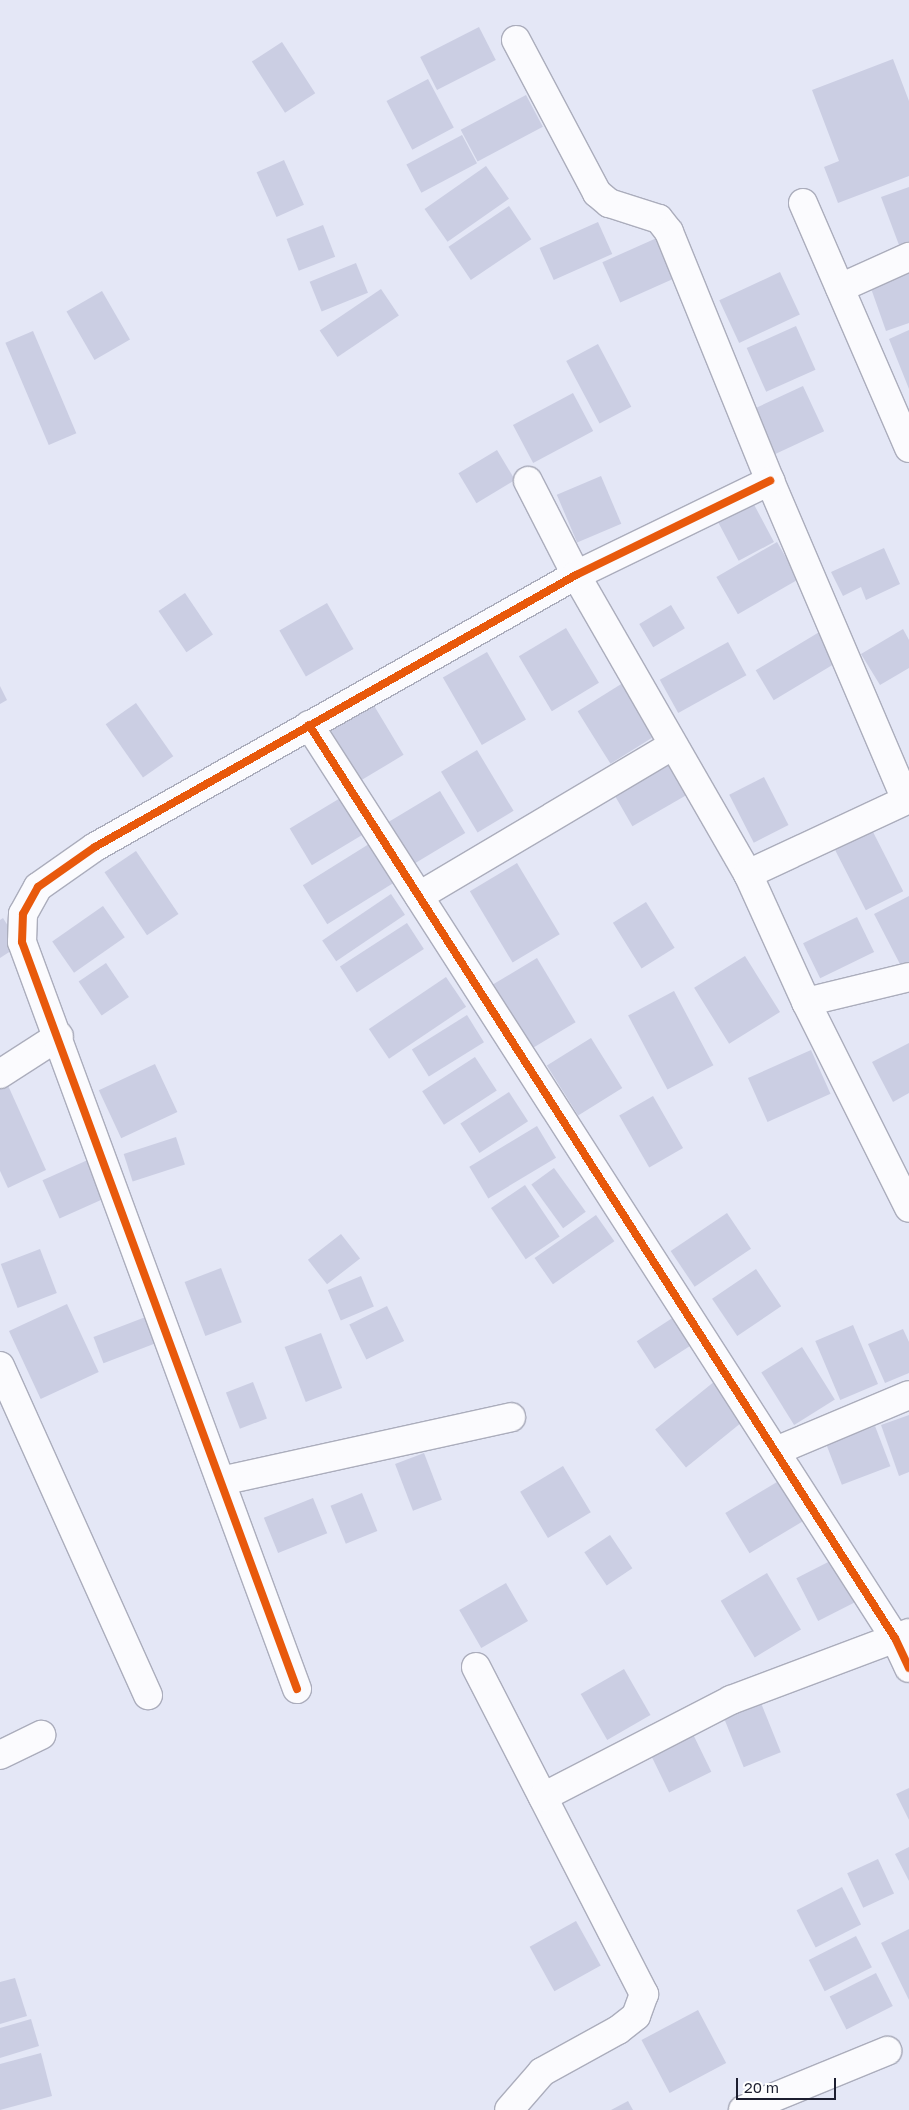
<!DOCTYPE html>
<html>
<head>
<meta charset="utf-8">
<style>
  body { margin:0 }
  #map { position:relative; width:909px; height:2110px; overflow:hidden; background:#e4e7f6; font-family:"Golos Text",sans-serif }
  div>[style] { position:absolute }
  .building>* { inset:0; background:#cbcee3; transform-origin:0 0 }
  .roads { filter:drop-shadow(1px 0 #abadbc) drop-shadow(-1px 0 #abadbc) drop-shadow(0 1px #abadbc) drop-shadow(0 -1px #abadbc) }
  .minor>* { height:28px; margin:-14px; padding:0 14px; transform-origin:14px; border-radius:14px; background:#fbfbfe }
  .cycleway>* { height:8px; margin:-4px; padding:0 4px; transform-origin:4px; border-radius:4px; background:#e8590c }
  span { translate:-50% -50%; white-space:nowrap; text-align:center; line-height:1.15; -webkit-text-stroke:4.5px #fff; paint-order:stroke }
  .scale { position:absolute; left:736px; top:2078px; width:100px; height:22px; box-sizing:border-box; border:2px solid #1c1e30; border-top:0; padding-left:6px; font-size:15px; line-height:18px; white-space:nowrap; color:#1c1e30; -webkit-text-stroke:4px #fff; paint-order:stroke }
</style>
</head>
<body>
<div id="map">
  <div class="building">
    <i style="left:479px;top:27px;width:37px;height:66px;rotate:63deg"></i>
    <i style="left:282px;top:42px;width:61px;height:36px;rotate:57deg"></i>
    <i style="clip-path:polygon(893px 59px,909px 101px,909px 176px,838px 203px,824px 167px,839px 161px,812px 90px)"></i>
    <i style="left:428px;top:79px;width:55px;height:47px;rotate:62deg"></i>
    <i style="left:526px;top:95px;width:36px;height:74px;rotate:62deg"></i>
    <i style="left:462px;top:135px;width:32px;height:63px;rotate:62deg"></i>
    <i style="left:284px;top:160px;width:49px;height:30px;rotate:66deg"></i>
    <i style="left:486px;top:166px;width:40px;height:75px;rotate:55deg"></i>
    <i style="clip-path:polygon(909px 187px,909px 241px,899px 245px,881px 197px)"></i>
    <i style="left:509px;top:206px;width:40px;height:73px;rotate:56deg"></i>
    <i style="left:598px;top:222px;width:35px;height:64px;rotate:66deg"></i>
    <i style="left:323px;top:225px;width:34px;height:39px;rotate:69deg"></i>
    <i style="left:659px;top:237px;width:44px;height:62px;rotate:66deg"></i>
    <i style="left:356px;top:263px;width:32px;height:50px;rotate:68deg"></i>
    <i style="clip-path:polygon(909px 263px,909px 323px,886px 331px,867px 277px)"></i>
    <i style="left:780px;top:272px;width:47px;height:67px;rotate:65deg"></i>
    <i style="left:381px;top:289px;width:32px;height:74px;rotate:56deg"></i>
    <i style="left:102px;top:291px;width:56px;height:41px;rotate:60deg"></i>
    <i style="left:796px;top:326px;width:48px;height:54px;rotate:66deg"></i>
    <i style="clip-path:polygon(909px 330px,909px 389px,889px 339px)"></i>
    <i style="left:33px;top:331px;width:111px;height:30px;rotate:67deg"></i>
    <i style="left:598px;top:344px;width:71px;height:36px;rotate:62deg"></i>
    <i style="left:803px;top:386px;width:50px;height:55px;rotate:65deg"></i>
    <i style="left:573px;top:393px;width:43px;height:68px;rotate:62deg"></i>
    <i style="left:497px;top:450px;width:35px;height:45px;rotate:59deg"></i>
    <i style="left:601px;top:476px;width:52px;height:48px;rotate:67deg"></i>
    <i style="left:750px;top:497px;width:51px;height:40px;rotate:62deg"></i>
    <i style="left:777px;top:542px;width:43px;height:70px;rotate:60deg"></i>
    <i style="clip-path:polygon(884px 548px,900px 584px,866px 600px,861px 587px,843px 596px,831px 572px)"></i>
    <i style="left:185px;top:593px;width:50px;height:32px;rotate:56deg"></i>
    <i style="left:327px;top:603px;width:53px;height:55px;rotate:60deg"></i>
    <i style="left:671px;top:605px;width:27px;height:37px;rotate:59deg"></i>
    <i style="left:566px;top:628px;width:64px;height:55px;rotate:59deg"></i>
    <i style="left:826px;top:628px;width:35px;height:82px;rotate:59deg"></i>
    <i style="clip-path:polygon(903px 629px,909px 640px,909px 668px,880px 685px,861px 654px)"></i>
    <i style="left:728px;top:642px;width:38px;height:78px;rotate:61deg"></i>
    <i style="left:487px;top:652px;width:78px;height:51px;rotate:60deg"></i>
    <i style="left:626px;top:681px;width:62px;height:57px;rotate:58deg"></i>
    <i style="clip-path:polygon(0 686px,7px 700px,0 704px)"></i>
    <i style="left:367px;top:694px;width:71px;height:50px;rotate:59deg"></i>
    <i style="left:136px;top:703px;width:65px;height:37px;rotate:55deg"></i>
    <i style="left:477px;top:750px;width:71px;height:42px;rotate:59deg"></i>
    <i style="left:667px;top:760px;width:40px;height:63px;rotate:60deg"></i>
    <i style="left:764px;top:777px;width:54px;height:39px;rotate:63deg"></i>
    <i style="left:440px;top:791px;width:49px;height:64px;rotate:59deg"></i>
    <i style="left:342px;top:797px;width:43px;height:61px;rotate:59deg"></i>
    <i style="left:871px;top:828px;width:71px;height:42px;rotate:63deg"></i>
    <i style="left:369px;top:844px;width:46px;height:78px;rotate:58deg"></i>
    <i style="left:136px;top:851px;width:76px;height:38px;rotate:56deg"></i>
    <i style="left:517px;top:863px;width:83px;height:55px;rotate:59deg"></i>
    <i style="left:391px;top:894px;width:25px;height:83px;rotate:56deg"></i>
    <i style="clip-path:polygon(909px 896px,909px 962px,901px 966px,874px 914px)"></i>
    <i style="left:646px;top:902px;width:54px;height:39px;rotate:58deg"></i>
    <i style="left:103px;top:906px;width:38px;height:62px;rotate:55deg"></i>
    <i style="left:857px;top:917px;width:39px;height:60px;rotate:64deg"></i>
    <i style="clip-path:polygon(3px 918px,20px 945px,0 958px,0 920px)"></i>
    <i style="left:407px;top:923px;width:31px;height:80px;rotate:57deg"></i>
    <i style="left:745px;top:956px;width:66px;height:60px;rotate:58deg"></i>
    <i style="left:537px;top:958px;width:75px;height:52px;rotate:59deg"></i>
    <i style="left:106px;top:963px;width:41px;height:33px;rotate:56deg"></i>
    <i style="left:446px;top:977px;width:36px;height:93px;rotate:56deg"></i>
    <i style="left:674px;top:991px;width:84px;height:52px;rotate:62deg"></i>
    <i style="left:467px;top:1015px;width:32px;height:65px;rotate:58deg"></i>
    <i style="left:591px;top:1038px;width:59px;height:52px;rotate:58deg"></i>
    <i style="clip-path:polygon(909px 1043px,909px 1093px,893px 1102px,872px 1062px)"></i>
    <i style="left:811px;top:1050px;width:48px;height:69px;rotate:66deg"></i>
    <i style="left:475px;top:1057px;width:40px;height:63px;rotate:57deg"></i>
    <i style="left:155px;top:1064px;width:53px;height:62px;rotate:65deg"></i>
    <i style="clip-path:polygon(6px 1081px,46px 1170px,8px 1188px,0 1171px,0 1083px)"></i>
    <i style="left:509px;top:1092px;width:35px;height:58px;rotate:57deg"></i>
    <i style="left:653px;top:1096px;width:60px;height:39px;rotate:60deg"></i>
    <i style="left:537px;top:1126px;width:37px;height:79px;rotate:59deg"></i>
    <i style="left:176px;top:1137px;width:29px;height:55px;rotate:72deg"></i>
    <i style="left:90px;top:1159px;width:42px;height:52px;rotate:66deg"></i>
    <i style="left:554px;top:1168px;width:54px;height:28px;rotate:54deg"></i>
    <i style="left:525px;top:1185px;width:62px;height:41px;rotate:56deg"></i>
    <i style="left:727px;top:1213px;width:43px;height:68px;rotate:56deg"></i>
    <i style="left:596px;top:1215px;width:32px;height:75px;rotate:55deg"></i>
    <i style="left:341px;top:1234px;width:31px;height:42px;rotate:52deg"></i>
    <i style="left:40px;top:1249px;width:47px;height:42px;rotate:69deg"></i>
    <i style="left:221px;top:1268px;width:58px;height:39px;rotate:69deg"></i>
    <i style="left:756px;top:1269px;width:45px;height:53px;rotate:56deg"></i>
    <i style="left:361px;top:1276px;width:33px;height:36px;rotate:67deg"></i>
    <i style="left:67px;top:1304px;width:75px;height:64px;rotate:65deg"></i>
    <i style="left:387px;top:1306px;width:39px;height:42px;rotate:64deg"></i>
    <i style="left:156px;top:1313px;width:28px;height:67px;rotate:69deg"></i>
    <i style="left:677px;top:1315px;width:33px;height:48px;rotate:57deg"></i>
    <i style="left:853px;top:1325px;width:64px;height:41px;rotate:67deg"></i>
    <i style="clip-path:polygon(903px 1329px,909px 1342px,909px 1373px,885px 1383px,868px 1344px)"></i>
    <i style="left:321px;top:1333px;width:59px;height:39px;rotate:69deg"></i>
    <i style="left:802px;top:1347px;width:62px;height:48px;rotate:58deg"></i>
    <i style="left:715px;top:1381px;width:49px;height:77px;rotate:51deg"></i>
    <i style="left:253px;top:1382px;width:39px;height:29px;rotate:69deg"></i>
    <i style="clip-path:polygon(909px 1415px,909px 1472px,899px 1476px,881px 1425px)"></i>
    <i style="left:875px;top:1426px;width:43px;height:52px;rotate:69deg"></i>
    <i style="left:424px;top:1453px;width:50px;height:31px;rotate:69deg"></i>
    <i style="left:563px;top:1466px;width:54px;height:50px;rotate:59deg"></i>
    <i style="left:787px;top:1476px;width:47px;height:72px;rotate:59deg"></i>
    <i style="left:362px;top:1493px;width:41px;height:34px;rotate:68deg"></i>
    <i style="left:313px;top:1498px;width:38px;height:53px;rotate:68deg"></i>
    <i style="left:610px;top:1535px;width:40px;height:31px;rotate:56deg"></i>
    <i style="left:840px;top:1556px;width:48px;height:49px;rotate:63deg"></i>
    <i style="left:767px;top:1573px;width:66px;height:54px;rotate:59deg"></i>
    <i style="left:506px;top:1583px;width:44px;height:54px;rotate:60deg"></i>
    <i style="left:624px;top:1669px;width:53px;height:50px;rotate:60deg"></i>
    <i style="left:761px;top:1703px;width:53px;height:40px;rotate:68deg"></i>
    <i style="left:689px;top:1726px;width:51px;height:47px;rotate:64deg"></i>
    <i style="clip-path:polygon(909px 1788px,909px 1820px,896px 1794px)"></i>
    <i style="clip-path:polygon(909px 1847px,909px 1881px,895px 1854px)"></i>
    <i style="left:878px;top:1859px;width:38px;height:34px;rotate:65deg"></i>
    <i style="left:842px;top:1887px;width:42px;height:51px;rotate:63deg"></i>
    <i style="left:576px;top:1921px;width:51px;height:53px;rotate:61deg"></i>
    <i style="clip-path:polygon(909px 1929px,909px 2000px,881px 1943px)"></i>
    <i style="left:856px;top:1936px;width:35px;height:53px;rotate:63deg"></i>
    <i style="left:876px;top:1973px;width:37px;height:52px;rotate:63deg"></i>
    <i style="clip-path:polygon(15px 1978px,27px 2016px,0 2024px,0 1982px)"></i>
    <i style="left:698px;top:2010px;width:60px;height:64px;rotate:62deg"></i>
    <i style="clip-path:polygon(31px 2019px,39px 2046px,0 2058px,0 2028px)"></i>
    <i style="clip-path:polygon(41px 2053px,52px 2096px,0 2110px,0 2064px)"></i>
    <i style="clip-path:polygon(628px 2101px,633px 2110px,611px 2110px)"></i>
  </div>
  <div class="roads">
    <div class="minor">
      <i style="left:516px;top:40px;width:173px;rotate:62.1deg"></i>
      <i style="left:597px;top:193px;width:16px;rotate:40deg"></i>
      <i style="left:609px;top:203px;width:52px;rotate:17.7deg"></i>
      <i style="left:659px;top:219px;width:16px;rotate:52deg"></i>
      <i style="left:669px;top:232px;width:269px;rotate:67.9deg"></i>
      <i style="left:770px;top:481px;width:347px;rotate:66.9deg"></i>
      <i style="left:803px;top:203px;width:267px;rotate:66.6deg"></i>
      <i style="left:840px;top:288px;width:76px;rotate:-24.2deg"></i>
      <i style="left:528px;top:481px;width:106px;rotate:62.9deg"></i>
      <i style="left:576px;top:575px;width:345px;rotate:60.1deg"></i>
      <i style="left:748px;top:874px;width:141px;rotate:65.6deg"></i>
      <i style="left:806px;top:1002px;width:230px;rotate:63.4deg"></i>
      <i style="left:309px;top:725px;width:1085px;rotate:57.31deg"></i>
      <i style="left:895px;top:1638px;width:33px;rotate:65deg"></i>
      <i style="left:748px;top:874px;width:178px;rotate:-25deg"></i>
      <i style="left:419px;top:896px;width:295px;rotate:-30.7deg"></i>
      <i style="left:806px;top:1002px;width:106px;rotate:-13.6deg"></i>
      <i style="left:0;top:1074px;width:70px;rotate:-32.8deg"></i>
      <i style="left:0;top:1366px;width:361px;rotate:65.8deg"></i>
      <i style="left:776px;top:1451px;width:144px;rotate:-22.8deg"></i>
      <i style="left:221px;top:1481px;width:297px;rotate:-12.4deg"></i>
      <i style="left:476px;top:1667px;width:368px;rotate:62.8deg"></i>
      <i style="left:644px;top:1994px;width:23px;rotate:110deg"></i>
      <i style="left:636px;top:2016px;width:23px;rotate:142deg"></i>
      <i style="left:618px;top:2030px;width:87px;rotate:151.1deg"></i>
      <i style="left:542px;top:2072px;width:50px;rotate:131deg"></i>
      <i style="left:297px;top:1689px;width:796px;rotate:-110.21deg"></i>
      <i style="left:22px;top:942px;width:28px;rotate:-88deg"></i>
      <i style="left:23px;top:914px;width:31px;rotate:-61deg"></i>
      <i style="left:38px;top:887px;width:70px;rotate:-35.1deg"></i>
      <i style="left:95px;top:847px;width:553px;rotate:-29.49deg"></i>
      <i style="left:576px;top:575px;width:216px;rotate:-25.9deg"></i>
      <i style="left:0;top:1755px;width:46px;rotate:-26deg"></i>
      <i style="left:543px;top:1797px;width:212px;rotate:-27.3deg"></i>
      <i style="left:731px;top:1700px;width:190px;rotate:-20.6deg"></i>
      <i style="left:743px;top:2110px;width:156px;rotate:-22.3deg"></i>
    </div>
  </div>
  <div class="cycleway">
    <i style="left:309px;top:725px;width:1085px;rotate:57.31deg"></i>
    <i style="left:895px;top:1638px;width:33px;rotate:65deg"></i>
    <i style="left:297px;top:1689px;width:796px;rotate:-110.21deg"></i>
    <i style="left:22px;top:942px;width:28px;rotate:-88deg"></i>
    <i style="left:23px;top:914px;width:31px;rotate:-61deg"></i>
    <i style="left:38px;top:887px;width:70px;rotate:-35.1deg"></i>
    <i style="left:95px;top:847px;width:553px;rotate:-29.49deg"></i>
    <i style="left:576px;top:575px;width:216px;rotate:-25.9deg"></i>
  </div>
  <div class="scale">20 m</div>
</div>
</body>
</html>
